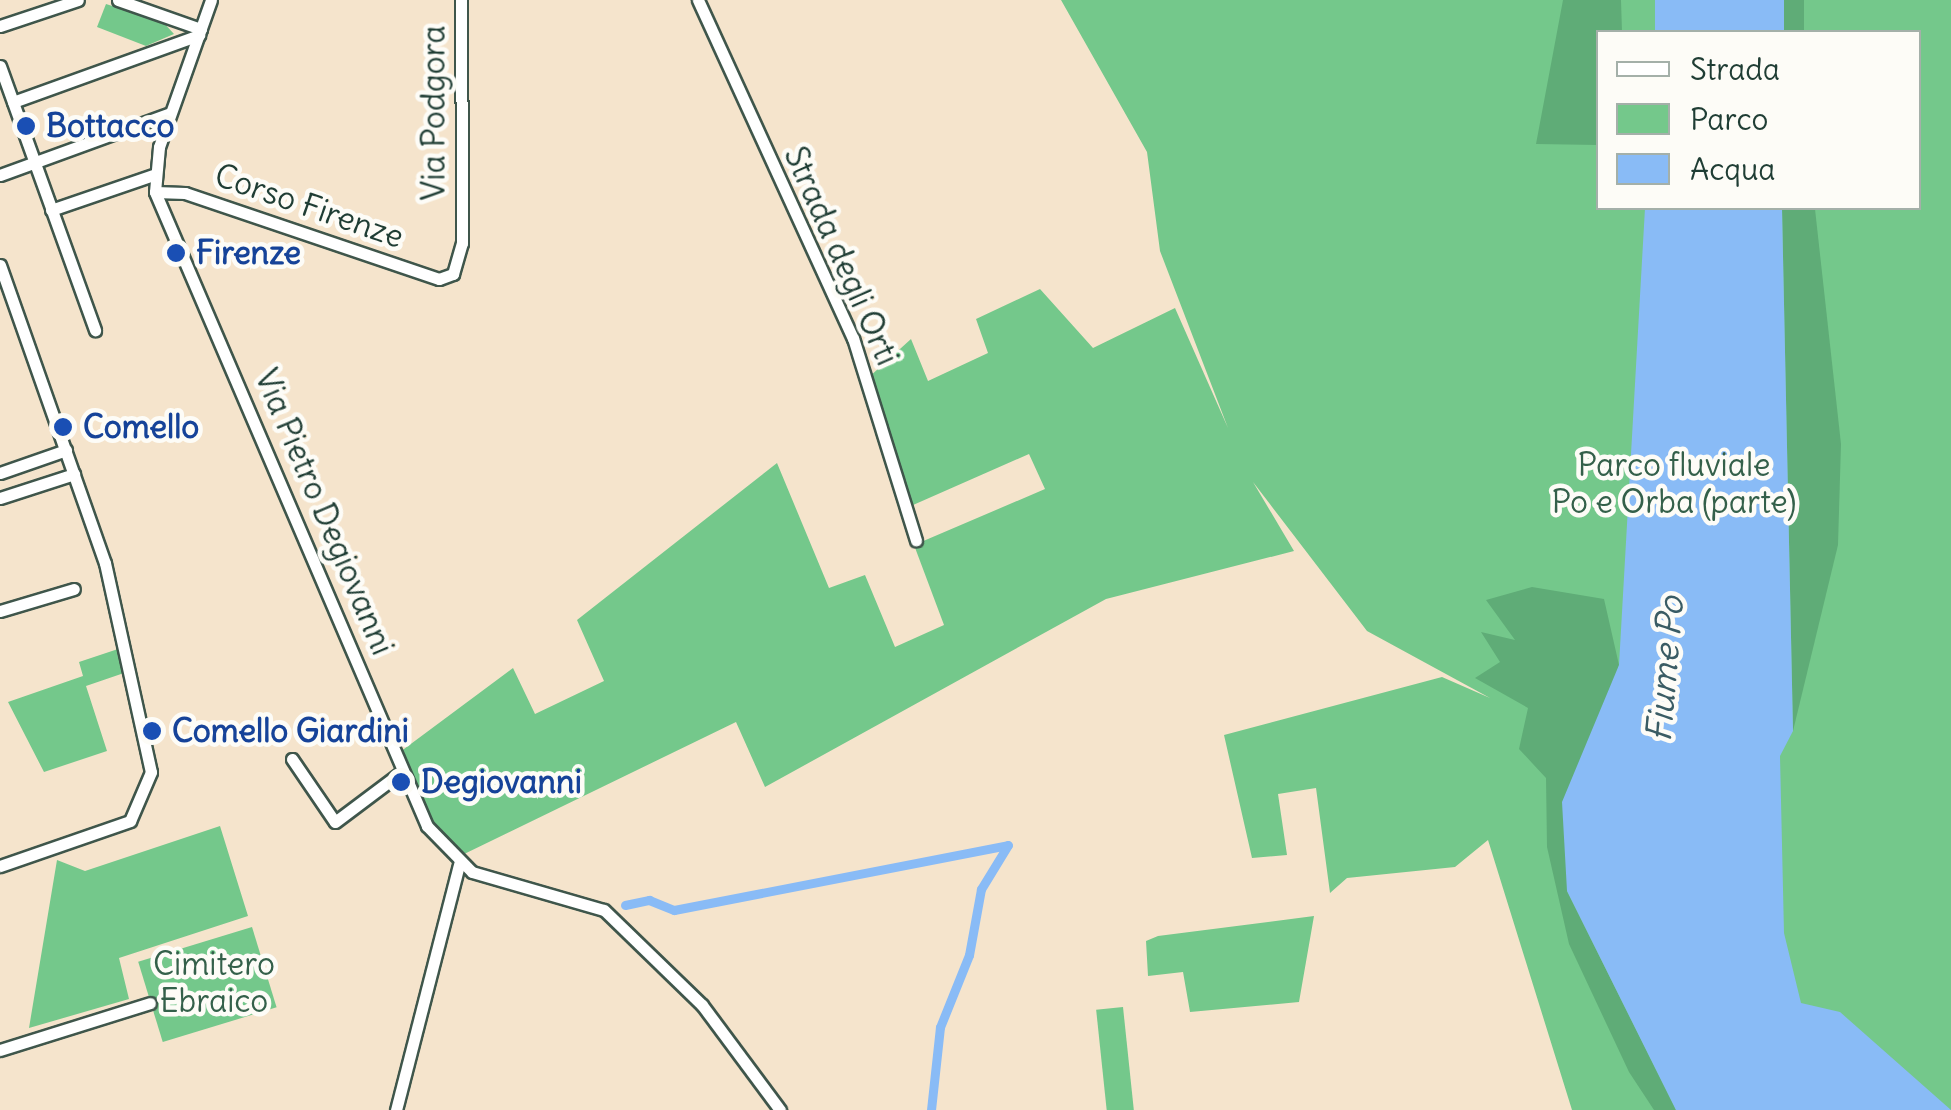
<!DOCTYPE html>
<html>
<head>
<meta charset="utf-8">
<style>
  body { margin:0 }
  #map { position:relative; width:1951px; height:1110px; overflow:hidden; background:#f5e4cc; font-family:Delius,sans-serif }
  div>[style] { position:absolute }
  .green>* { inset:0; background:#74c88b; transform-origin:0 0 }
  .forest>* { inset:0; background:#5fac77; transform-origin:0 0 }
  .water>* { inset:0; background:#89bbf6; transform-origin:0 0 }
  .canal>* { height:9px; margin:-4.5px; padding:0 4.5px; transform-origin:4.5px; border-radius:4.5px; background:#89bbf6 }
  .roads { filter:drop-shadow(2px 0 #3f564b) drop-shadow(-2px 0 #3f564b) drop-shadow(0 2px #3f564b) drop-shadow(0 -2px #3f564b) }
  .minor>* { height:11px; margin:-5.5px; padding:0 5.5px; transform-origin:5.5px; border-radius:5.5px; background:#fff }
  .dots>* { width:28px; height:28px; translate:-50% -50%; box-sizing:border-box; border:5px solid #fdfcf7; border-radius:50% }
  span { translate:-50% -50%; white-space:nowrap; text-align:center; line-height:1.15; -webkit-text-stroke:9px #fdfcf7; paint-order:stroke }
  .street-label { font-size:32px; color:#1f3d34 }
  .transit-label { font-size:32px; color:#164399; font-weight:700 }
  .left { translate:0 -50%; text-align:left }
  .park-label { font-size:32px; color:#34604a }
  .water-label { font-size:35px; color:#3a5c64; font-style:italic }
  .legend { position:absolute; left:1596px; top:30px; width:325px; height:180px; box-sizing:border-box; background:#fdfcf7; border:2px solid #a4b0a9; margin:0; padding:12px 18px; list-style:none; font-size:30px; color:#1f3d34 }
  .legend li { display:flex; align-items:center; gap:20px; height:50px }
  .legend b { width:50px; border:2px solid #a4b0a9 }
</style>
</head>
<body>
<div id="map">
  <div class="green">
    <i style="clip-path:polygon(evenodd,1061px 0,1951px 0,1951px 1110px,1572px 1110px,1488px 840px,1455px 867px,1347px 878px,1330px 893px,1316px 788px,1278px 794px,1287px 855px,1252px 858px,1224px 735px,1442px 677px,1490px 698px,1367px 631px,1253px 482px,1294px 551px,1106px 599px,765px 787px,736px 722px,458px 857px,432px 824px,400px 752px,513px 668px,535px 714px,604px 681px,577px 620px,777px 463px,829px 588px,865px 575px,895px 647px,944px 625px,914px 545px,1045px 489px,1029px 454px,904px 509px,868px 378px,911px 339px,928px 381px,988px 353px,976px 319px,1040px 289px,1093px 348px,1175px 308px,1228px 428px,1160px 251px,1147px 152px,1061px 0,1598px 32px,1918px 32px,1918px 208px,1598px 208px,1598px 32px)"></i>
    <i style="clip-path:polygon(106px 4px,163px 22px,174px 34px,146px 46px,97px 27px)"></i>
    <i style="clip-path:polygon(118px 649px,124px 673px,86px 686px,107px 751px,44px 772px,8px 702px,83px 676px,79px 662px)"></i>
    <i style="clip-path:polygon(220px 826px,248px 916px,119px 958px,129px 999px,29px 1028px,57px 860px,85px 871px)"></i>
    <i style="clip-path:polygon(1314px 916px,1299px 1002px,1190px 1012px,1183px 972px,1148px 976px,1146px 941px,1158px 936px)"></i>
    <i style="left:252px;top:927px;width:84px;height:119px;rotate:73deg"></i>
    <i style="left:1123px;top:1007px;width:104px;height:27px;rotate:84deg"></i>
  </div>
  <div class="forest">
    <i style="clip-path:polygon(1563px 0,1621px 0,1622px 32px,1598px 32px,1598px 145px,1536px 144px)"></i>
    <i style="left:1784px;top:0;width:20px;height:32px"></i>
    <i style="clip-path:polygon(1782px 208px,1815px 209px,1841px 444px,1838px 545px,1793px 731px)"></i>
    <i style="clip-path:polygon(1532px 587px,1604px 599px,1619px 665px,1567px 891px,1676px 1110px,1654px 1110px,1629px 1072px,1569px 944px,1547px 847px,1546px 778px,1519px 749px,1528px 708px,1475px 678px,1500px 662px,1481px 632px,1515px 640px,1486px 600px)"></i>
  </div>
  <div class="water">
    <i style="left:1655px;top:0;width:129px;height:32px"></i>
    <i style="clip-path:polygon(1645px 208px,1782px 208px,1793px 731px,1780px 756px,1784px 933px,1801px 1003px,1840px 1012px,1951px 1110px,1676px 1110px,1567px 891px,1562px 802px,1619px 665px)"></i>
  </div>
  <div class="canal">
    <i style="left:625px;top:905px;width:25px;rotate:-12deg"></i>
    <i style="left:649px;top:900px;width:27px;rotate:22deg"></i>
    <i style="left:674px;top:910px;width:340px;rotate:-11deg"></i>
    <i style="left:1008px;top:845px;width:52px;rotate:121.5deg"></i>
    <i style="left:981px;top:889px;width:67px;rotate:100.3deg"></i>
    <i style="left:969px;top:955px;width:78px;rotate:111.9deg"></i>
    <i style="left:940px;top:1027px;width:83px;rotate:96.2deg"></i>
  </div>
  <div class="roads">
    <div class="minor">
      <i style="left:118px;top:0;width:88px;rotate:19.3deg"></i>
      <i style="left:211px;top:0;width:156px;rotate:109.5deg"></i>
      <i style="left:159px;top:147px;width:45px;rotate:95.1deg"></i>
      <i style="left:155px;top:192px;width:690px;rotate:66.78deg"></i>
      <i style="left:427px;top:826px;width:64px;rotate:45.6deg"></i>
      <i style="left:472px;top:872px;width:137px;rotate:16.1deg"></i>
      <i style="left:604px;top:910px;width:136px;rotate:44.1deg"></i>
      <i style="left:702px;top:1005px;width:131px;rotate:53.4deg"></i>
      <i style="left:698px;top:0;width:372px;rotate:65.4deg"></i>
      <i style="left:853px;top:338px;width:212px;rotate:72.7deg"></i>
      <i style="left:0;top:26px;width:82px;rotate:-18.4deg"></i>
      <i style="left:0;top:66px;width:281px;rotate:70.2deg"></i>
      <i style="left:13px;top:102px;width:198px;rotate:-19.8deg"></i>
      <i style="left:0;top:175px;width:181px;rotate:-20deg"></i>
      <i style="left:155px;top:192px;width:30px;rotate:2deg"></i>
      <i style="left:185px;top:193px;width:268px;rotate:18.7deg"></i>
      <i style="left:439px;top:279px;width:15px;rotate:-20deg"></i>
      <i style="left:453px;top:274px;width:32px;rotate:-74deg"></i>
      <i style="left:462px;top:243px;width:243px;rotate:-90.2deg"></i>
      <i style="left:51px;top:210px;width:108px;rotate:-18.9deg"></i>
      <i style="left:0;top:265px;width:316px;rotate:70.6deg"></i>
      <i style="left:105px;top:563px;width:214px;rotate:77.6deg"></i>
      <i style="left:151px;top:772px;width:53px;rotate:113.2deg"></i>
      <i style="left:130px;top:821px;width:138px;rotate:160.9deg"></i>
      <i style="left:0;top:473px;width:70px;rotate:-19.2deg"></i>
      <i style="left:0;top:498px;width:78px;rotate:-18deg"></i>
      <i style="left:0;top:611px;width:77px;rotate:-16.6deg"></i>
      <i style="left:292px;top:759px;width:76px;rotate:55.7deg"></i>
      <i style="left:335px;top:822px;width:85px;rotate:-36.9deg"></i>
      <i style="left:0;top:1050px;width:157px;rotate:-17.4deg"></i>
      <i style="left:396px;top:1110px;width:254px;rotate:-75.6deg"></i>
    </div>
  </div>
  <div class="dots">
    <i style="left:26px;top:126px;background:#1a4fb4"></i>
    <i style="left:176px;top:253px;background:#1a4fb4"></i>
    <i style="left:63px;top:427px;background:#1a4fb4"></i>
    <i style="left:152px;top:731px;background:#1a4fb4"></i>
    <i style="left:401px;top:782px;background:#1a4fb4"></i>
  </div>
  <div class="street-label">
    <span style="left:434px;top:113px;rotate:-90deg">Via Podgora</span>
    <span style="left:309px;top:206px;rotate:19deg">Corso Firenze</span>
    <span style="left:841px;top:256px;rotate:66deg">Strada degli Orti</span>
    <span style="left:324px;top:512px;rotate:67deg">Via Pietro Degiovanni</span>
  </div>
  <div class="transit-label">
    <span class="left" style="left:46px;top:126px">Bottacco</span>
    <span class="left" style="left:196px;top:253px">Firenze</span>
    <span class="left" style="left:83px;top:427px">Comello</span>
    <span class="left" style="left:172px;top:731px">Comello Giardini</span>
    <span class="left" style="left:421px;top:782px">Degiovanni</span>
  </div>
  <div class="park-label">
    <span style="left:1674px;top:484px">Parco fluviale<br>Po e Orba (parte)</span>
    <span style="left:214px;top:983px">Cimitero<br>Ebraico</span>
  </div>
  <div class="water-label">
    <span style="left:1664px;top:669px;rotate:-85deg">Fiume Po</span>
  </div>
  <ul class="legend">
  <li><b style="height:12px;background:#fff"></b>Strada</li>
  <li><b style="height:28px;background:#74c88b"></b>Parco</li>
  <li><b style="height:28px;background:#89bbf6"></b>Acqua</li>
  </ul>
</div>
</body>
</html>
